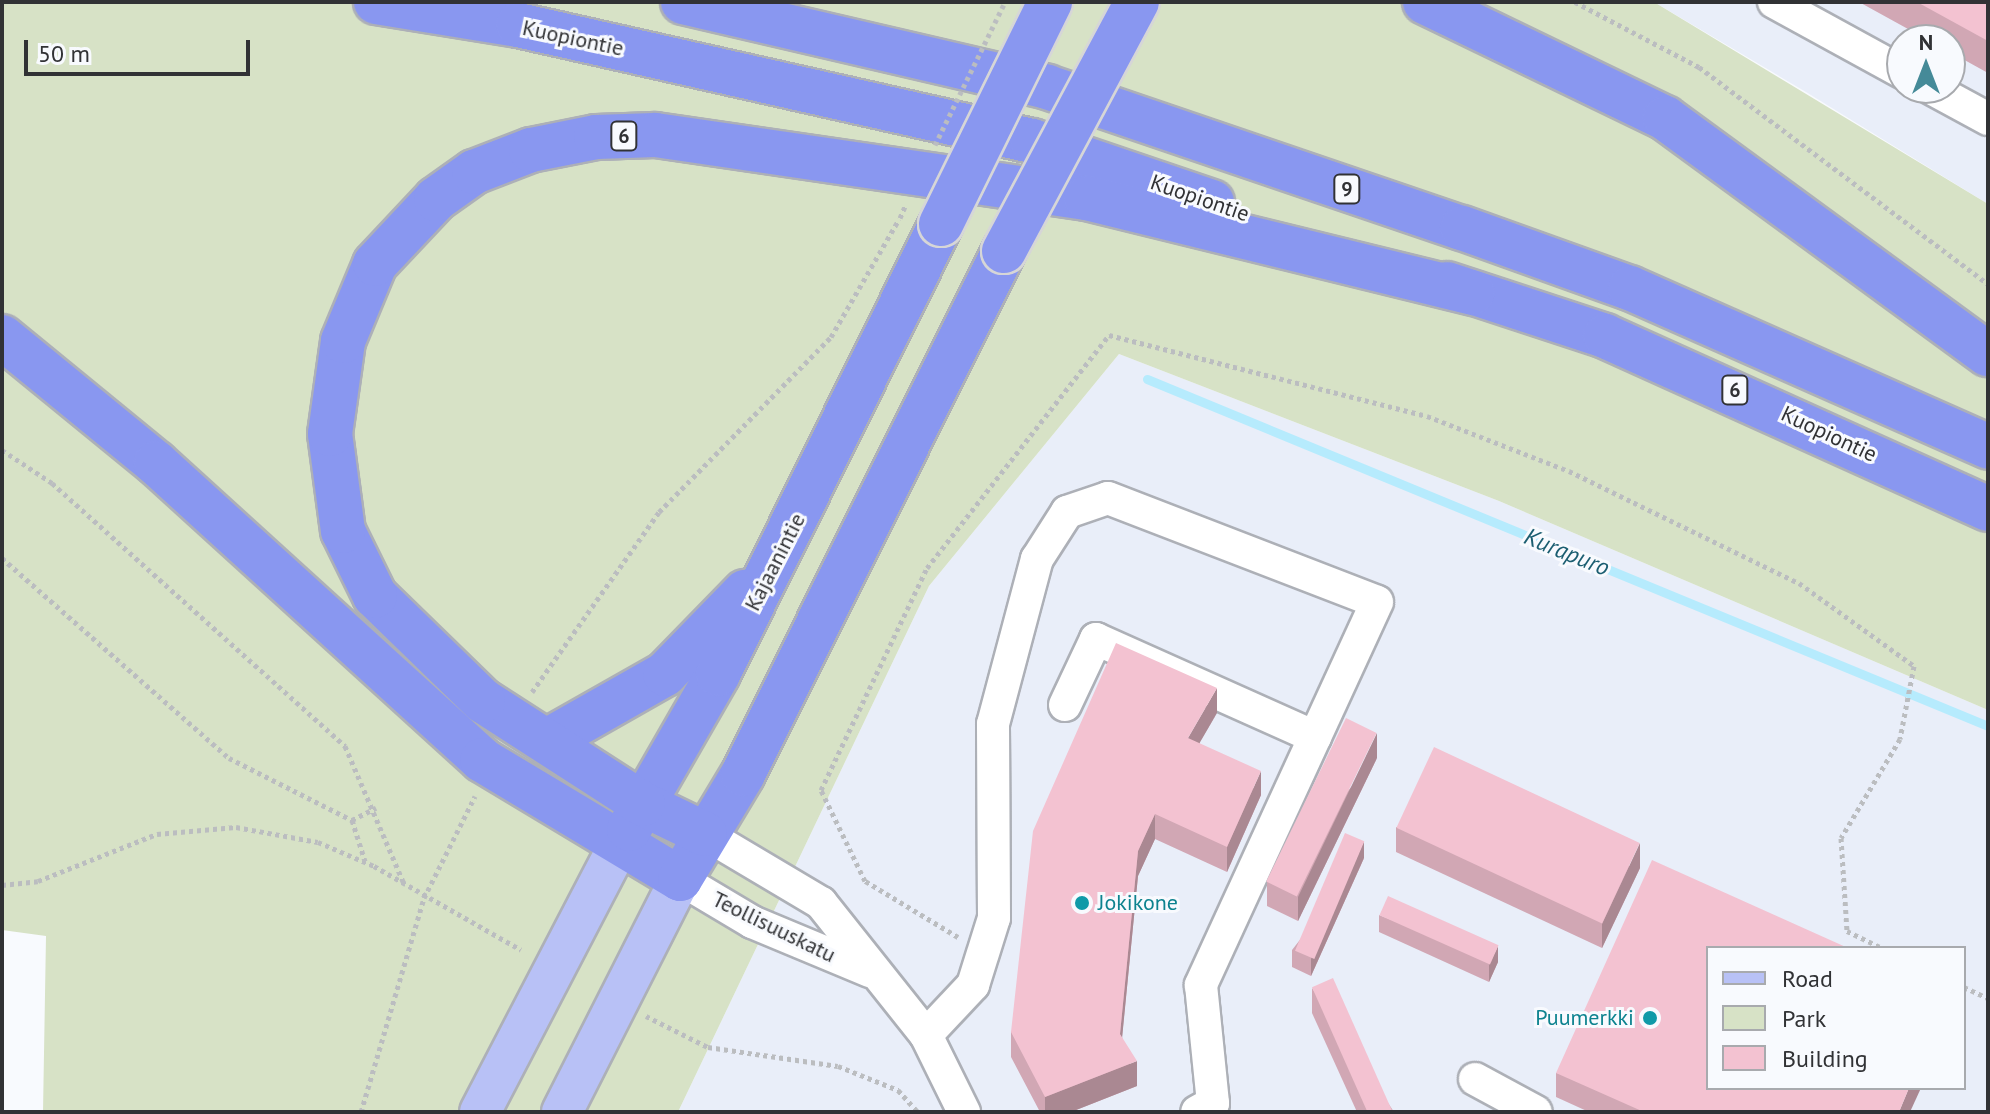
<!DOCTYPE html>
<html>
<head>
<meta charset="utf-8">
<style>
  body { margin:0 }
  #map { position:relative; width:1990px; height:1114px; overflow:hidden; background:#f8fafe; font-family:"PT Sans",sans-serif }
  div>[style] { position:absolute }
  .built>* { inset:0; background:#e9eef9 }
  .green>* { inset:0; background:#d7e2c6 }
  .stream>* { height:9px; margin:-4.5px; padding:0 4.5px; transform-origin:4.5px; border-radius:4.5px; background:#b6ebfd }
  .path>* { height:5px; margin-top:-2.5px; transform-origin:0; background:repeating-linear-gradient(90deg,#bbbdc0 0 4px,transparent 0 8px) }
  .roads { filter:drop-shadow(2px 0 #adb0b7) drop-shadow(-2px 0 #adb0b7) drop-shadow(0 2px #adb0b7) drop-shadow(0 -2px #adb0b7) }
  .minor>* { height:32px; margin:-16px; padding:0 16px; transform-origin:16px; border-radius:16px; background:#fff }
  .major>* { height:40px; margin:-20px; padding:0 20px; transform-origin:20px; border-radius:20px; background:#b8c1f6 }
  .highway>* { height:44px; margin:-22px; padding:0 22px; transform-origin:22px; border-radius:22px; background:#8997f0 }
  .path-bridge>* { height:5px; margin-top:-2.5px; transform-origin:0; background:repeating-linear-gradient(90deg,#bbbdc0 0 4px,transparent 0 8px) }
  .bridges { filter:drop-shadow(2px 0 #d6d6d7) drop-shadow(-2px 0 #d6d6d7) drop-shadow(0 2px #d6d6d7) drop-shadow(0 -2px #d6d6d7) }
  .highway-bridge>* { height:44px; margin:-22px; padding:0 22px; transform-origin:22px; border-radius:22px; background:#8997f0 }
  .wall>* { inset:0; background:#d1a7b4 }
  .shaded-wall>* { inset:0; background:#aa8892 }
  .building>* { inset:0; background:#f3c2d1; transform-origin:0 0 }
  .dots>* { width:22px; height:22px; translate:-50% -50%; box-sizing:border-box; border:4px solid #f8fafe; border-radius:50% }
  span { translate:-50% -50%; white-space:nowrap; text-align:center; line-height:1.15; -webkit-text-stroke:6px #f8fafe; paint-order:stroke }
  .shield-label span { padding:2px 6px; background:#f8fafe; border:2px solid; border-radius:6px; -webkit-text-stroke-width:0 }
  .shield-label { font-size:20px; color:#313235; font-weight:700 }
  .street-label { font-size:22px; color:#313235 }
  .culture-label { font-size:22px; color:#0d838f }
  .left { translate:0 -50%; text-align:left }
  .right { translate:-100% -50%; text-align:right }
  .water-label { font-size:24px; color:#1b5e71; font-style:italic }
  .frame { position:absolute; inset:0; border:4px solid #313235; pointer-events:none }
  .legend { position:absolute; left:1706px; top:946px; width:260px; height:144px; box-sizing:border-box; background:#f8fafe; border:2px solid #a8aaae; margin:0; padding:10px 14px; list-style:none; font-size:24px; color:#313235 }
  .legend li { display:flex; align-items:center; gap:16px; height:40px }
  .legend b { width:40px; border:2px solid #a8aaae }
  .north { position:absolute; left:1886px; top:24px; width:80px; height:80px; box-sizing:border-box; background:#f8fafe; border:2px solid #a8aaae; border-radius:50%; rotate:0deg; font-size:22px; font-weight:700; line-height:32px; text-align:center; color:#313235 }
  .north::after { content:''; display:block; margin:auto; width:28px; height:36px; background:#458a98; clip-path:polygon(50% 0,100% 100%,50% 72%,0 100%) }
  .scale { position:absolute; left:24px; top:40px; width:226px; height:36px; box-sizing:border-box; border:4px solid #313235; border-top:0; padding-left:10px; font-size:24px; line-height:28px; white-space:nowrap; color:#313235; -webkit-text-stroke:6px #f8fafe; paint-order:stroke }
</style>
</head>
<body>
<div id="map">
  <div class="built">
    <i style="clip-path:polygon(evenodd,1654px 2px,1988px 2px,1988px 204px,1806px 92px,1654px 2px,1902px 40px,1950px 40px,1950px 88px,1902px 88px,1902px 40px)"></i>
    <i style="clip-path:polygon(evenodd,1119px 354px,1499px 501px,1988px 710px,1988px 1112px,678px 1112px,929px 586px,1119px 354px,1708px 948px,1964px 948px,1964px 1088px,1708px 1088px,1708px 948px)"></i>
  </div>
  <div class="green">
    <i style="clip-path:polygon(2px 2px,1654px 2px,1988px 204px,1988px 710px,1499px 501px,1119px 354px,929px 586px,678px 1112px,43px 1112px,46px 936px,2px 930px)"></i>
  </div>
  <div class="stream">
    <i style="left:1147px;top:379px;width:910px;rotate:22.42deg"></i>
  </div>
  <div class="path">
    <i style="left:1575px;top:2px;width:140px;rotate:27.7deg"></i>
    <i style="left:1699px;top:67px;width:361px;rotate:36.9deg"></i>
    <i style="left:2px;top:450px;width:60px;rotate:33.4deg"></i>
    <i style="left:52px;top:483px;width:394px;rotate:41.9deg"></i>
    <i style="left:345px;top:746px;width:152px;rotate:66.8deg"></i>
    <i style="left:2px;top:558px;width:303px;rotate:41.4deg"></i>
    <i style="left:229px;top:758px;width:138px;rotate:26.8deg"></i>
    <i style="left:352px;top:820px;width:43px;rotate:72.4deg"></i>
    <i style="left:532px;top:692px;width:220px;rotate:-54.8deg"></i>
    <i style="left:659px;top:512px;width:245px;rotate:-45.5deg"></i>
    <i style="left:831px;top:337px;width:136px;rotate:-60deg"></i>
    <i style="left:352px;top:820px;width:27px;rotate:-27deg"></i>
    <i style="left:2px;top:885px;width:36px;rotate:-6deg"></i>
    <i style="left:38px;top:881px;width:128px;rotate:-21.6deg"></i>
    <i style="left:157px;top:834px;width:79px;rotate:-5.1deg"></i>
    <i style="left:236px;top:827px;width:83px;rotate:10.4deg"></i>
    <i style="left:318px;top:842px;width:61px;rotate:23.2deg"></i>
    <i style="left:374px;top:866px;width:169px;rotate:29.7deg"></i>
    <i style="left:958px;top:937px;width:109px;rotate:-148.9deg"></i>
    <i style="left:865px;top:881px;width:101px;rotate:-115.8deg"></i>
    <i style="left:821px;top:790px;width:246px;rotate:-64.5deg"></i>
    <i style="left:927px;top:568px;width:296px;rotate:-52deg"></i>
    <i style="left:1109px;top:335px;width:328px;rotate:14.3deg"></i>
    <i style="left:1427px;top:416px;width:152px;rotate:21.2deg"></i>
    <i style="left:1569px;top:471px;width:256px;rotate:26deg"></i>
    <i style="left:1799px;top:583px;width:142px;rotate:35.8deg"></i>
    <i style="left:1914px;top:666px;width:74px;rotate:100.9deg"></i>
    <i style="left:1900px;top:739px;width:115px;rotate:120.8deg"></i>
    <i style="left:1841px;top:838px;width:93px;rotate:86.3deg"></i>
    <i style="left:1847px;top:931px;width:39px;rotate:26deg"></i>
    <i style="left:1964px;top:987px;width:26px;rotate:25deg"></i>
    <i style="left:646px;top:1016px;width:69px;rotate:26.6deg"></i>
    <i style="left:708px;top:1047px;width:131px;rotate:8.3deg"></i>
    <i style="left:838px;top:1066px;width:65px;rotate:21.8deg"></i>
    <i style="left:898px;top:1090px;width:30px;rotate:48deg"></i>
    <i style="left:361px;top:1112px;width:223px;rotate:-73.6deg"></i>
    <i style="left:424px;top:898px;width:114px;rotate:-63.4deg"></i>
  </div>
  <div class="roads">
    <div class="minor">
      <i style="left:1774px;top:2px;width:146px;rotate:28.7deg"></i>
      <i style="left:1931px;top:88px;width:65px;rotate:28.5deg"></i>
      <i style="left:1065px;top:705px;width:73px;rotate:-64.8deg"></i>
      <i style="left:1096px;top:639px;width:240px;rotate:24.1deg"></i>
      <i style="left:705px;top:834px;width:135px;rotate:30.7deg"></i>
      <i style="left:821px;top:903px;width:169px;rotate:51.5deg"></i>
      <i style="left:926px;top:1035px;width:86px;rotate:63.7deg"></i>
      <i style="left:680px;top:879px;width:84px;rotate:30.8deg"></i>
      <i style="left:752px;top:922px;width:128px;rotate:22.6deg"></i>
      <i style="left:926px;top:1035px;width:69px;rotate:-46.8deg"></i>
      <i style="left:973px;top:985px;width:70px;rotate:-72.6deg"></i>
      <i style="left:994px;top:918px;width:194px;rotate:-90.3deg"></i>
      <i style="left:993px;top:724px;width:171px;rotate:-75.1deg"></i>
      <i style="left:1037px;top:559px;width:56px;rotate:-57.4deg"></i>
      <i style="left:1067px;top:512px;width:43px;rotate:-18.9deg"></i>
      <i style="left:1108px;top:498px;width:288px;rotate:21.1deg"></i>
      <i style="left:1377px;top:602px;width:422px;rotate:114.7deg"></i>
      <i style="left:1201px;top:985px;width:119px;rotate:84.2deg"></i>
      <i style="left:1213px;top:1103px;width:18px;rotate:151deg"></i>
      <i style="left:1475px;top:1079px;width:69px;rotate:28.4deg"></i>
    </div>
    <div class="major">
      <i style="left:480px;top:1112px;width:299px;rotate:-62.5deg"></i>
      <i style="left:562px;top:1112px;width:261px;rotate:-63.1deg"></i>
    </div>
    <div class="highway">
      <i style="left:376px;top:2px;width:144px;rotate:9.2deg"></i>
      <i style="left:518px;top:25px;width:527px;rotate:12.72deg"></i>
      <i style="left:1032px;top:141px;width:190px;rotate:18.7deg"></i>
      <i style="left:683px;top:2px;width:374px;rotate:13.1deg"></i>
      <i style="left:1047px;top:87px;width:438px;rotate:18.8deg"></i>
      <i style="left:1462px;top:228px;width:178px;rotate:19.7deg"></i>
      <i style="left:1630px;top:288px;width:392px;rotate:23.9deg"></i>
      <i style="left:1425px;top:2px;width:267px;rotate:25.8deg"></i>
      <i style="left:1665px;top:118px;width:400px;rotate:36.2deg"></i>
      <i style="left:1447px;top:284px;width:166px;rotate:18.2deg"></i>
      <i style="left:1605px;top:336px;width:420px;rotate:24.3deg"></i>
      <i style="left:2px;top:337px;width:199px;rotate:39.3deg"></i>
      <i style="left:156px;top:463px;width:441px;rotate:42.3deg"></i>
      <i style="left:482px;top:760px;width:231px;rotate:31deg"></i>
      <i style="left:680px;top:879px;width:122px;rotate:-59deg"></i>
      <i style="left:743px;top:774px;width:585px;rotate:-63.48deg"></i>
      <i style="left:547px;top:741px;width:136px;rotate:-29.6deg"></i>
      <i style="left:665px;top:674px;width:115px;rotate:-45.7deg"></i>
      <i style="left:629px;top:829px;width:179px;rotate:-60.1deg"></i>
      <i style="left:718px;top:674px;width:502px;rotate:-63.64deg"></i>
      <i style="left:705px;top:834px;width:69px;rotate:-154.2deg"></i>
      <i style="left:643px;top:804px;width:190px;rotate:-147.2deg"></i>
      <i style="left:483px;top:701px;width:151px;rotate:-135.8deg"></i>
      <i style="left:375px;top:596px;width:72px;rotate:-116.2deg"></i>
      <i style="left:343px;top:531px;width:98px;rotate:-97.6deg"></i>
      <i style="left:330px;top:434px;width:94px;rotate:-82deg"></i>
      <i style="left:343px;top:341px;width:83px;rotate:-67.4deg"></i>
      <i style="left:375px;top:264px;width:89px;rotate:-46.8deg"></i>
      <i style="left:436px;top:199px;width:47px;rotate:-35.4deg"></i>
      <i style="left:474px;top:172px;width:61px;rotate:-21.1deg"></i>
      <i style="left:531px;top:150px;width:66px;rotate:-11.3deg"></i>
      <i style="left:596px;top:137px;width:59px;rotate:-1.9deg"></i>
      <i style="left:655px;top:135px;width:436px;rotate:8.3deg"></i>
      <i style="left:1086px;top:198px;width:398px;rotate:13.8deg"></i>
    </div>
  </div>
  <div class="path-bridge">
    <i style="left:935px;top:145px;width:159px;rotate:-63.9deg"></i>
    <i style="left:900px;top:218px;width:15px;rotate:-67deg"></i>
  </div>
  <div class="bridges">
    <div class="highway-bridge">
      <i style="left:941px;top:224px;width:247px;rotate:-63.8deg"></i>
      <i style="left:1004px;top:251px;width:282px;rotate:-61.9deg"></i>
    </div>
  </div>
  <div class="wall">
    <i style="clip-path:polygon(1859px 2px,1988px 2px,1988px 73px,1950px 52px,1950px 40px,1928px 40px)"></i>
    <i style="clip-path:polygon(1217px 713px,1199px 743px,1261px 795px,1227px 872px,1155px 839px,1138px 876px,1122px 1037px,1137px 1086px,1071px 1112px,1040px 1112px,1011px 1057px,1011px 1032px)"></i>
    <i style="clip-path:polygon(1377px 758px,1298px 921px,1267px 906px,1267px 882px)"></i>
    <i style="clip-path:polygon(1396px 827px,1640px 868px,1602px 948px,1396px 852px)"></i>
    <i style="clip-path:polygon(1364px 858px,1311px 976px,1292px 967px,1292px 950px)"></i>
    <i style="clip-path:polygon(1379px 915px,1498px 962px,1489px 982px,1379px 932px)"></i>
    <i style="clip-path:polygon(1312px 988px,1394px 1112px,1357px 1112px,1312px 1013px)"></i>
    <i style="clip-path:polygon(1556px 1073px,1910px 1112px,1589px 1112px,1556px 1097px)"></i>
  </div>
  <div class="shaded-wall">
    <i style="clip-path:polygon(1217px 688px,1217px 713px,1188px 763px,1188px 738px)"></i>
    <i style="clip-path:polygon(1377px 733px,1377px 758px,1298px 921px,1298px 897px)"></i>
    <i style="clip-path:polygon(1261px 771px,1261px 795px,1227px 872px,1227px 847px)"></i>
    <i style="clip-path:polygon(1155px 814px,1155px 839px,1138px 876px,1120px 1059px,1120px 1034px,1138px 851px)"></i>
    <i style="clip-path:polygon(1364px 841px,1364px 858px,1311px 976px,1311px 959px)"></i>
    <i style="clip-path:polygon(1640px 843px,1640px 868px,1602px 948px,1602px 924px)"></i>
    <i style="clip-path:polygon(1498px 946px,1498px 962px,1489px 982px,1489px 965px)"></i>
    <i style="clip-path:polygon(1137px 1061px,1137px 1086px,1071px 1112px,1045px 1112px,1045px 1097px)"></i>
    <i style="clip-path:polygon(1909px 1088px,1921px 1088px,1910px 1112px,1899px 1112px)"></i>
  </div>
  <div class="building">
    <i style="clip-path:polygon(1917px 2px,1988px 2px,1988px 41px)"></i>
    <i style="clip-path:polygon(1116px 643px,1217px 688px,1188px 738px,1261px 771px,1227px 847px,1155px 814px,1138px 851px,1120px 1034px,1137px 1061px,1045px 1097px,1011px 1032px,1033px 831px)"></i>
    <i style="left:1346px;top:718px;width:34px;height:182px;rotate:26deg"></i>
    <i style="left:1434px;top:747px;width:227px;height:89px;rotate:25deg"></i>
    <i style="left:1345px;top:833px;width:21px;height:128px;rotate:23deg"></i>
    <i style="clip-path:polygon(1652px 860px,1848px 948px,1708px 948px,1708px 1088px,1909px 1088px,1899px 1112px,1644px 1112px,1556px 1073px)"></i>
    <i style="left:1388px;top:896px;width:121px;height:21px;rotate:24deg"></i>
    <i style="left:1333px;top:978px;width:147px;height:23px;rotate:66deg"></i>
  </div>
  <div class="dots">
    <i style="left:1082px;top:903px;background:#0f9aa8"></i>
    <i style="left:1650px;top:1018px;background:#0f9aa8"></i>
  </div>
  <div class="shield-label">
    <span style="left:624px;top:136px">6</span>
    <span style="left:1347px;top:189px">9</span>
    <span style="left:1735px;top:390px">6</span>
  </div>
  <div class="street-label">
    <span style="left:573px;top:38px;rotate:12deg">Kuopiontie</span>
    <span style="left:1200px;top:198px;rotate:19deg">Kuopiontie</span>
    <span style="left:1829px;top:434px;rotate:25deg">Kuopiontie</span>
    <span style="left:775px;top:562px;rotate:-63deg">Kajaanintie</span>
    <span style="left:774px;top:927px;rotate:26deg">Teollisuuskatu</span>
  </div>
  <div class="culture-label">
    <span class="left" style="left:1098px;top:903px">Jokikone</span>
    <span class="right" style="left:1634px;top:1018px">Puumerkki</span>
  </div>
  <div class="water-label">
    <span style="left:1567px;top:552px;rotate:22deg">Kurapuro</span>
  </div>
  <div class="frame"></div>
  <ul class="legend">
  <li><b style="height:10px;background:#b8c1f6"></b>Road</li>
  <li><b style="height:22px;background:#d7e2c6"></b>Park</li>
  <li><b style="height:22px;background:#f3c2d1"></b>Building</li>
  </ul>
  <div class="north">N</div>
  <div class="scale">50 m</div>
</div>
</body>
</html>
